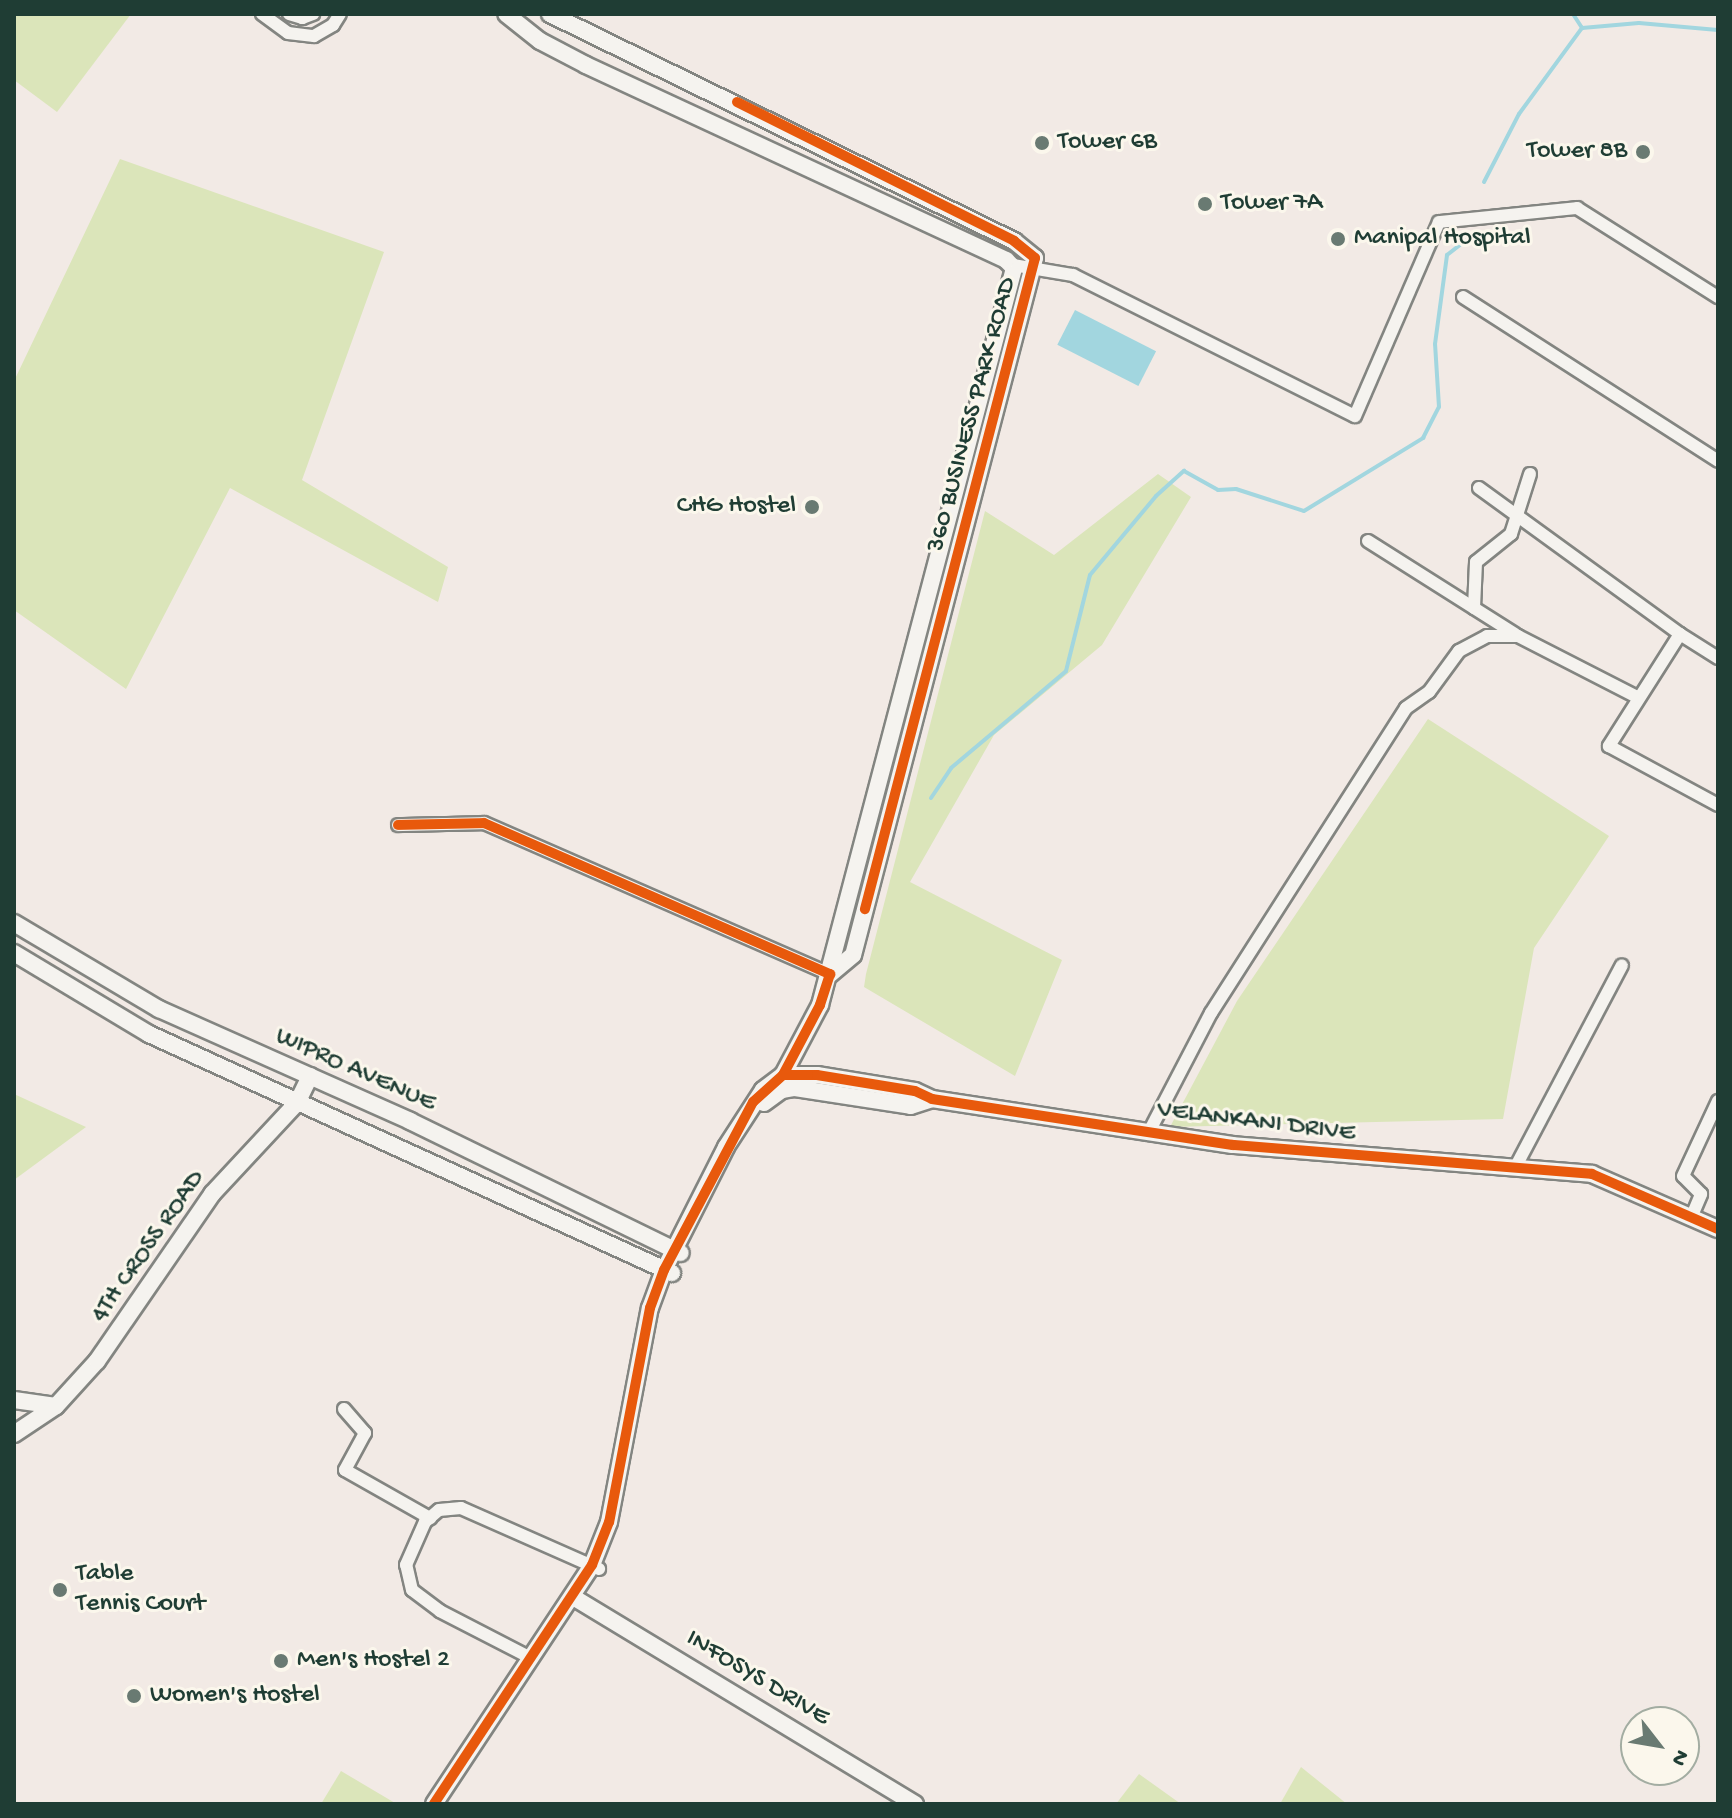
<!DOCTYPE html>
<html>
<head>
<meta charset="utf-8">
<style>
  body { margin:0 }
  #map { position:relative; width:1732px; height:1818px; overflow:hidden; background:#f2eae5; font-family:"Gochi Hand",sans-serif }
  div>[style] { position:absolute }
  .green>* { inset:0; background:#dbe5ba }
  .water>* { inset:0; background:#a2d6df; transform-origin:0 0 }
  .stream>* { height:4px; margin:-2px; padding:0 2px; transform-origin:2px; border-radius:2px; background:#a2d6df }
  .roads { filter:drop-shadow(2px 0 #838581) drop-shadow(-2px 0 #838581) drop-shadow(0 2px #838581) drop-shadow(0 -2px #838581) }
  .street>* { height:12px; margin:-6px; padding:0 6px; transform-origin:6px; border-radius:6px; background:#f5f3ef }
  .secondary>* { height:16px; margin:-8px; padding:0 8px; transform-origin:8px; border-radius:8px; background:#f5f3ef }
  .cycleway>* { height:10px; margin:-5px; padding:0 5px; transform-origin:5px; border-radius:5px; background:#e8590c }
  .dots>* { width:22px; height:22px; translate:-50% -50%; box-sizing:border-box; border:4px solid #fbf7ec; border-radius:50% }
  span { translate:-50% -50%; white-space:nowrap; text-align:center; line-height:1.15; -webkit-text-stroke:6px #fbf7ec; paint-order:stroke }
  .poi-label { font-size:26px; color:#1f3d34 }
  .left { translate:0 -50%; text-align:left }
  .right { translate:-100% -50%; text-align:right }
  .street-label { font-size:26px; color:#1f3d34 }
  .frame { position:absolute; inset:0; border:16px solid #1f3d34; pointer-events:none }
  .north { position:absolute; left:1620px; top:1706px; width:80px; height:80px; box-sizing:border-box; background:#fbf7ec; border:2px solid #a3ada2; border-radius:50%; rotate:121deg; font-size:22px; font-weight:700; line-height:32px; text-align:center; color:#1f3d34 }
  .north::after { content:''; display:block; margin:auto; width:28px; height:36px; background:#697a72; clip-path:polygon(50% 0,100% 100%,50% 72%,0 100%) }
</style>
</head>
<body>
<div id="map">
  <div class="green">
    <i style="clip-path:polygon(14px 14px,131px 14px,57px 112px,14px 80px)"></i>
    <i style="clip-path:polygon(120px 159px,384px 252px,302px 480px,448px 567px,438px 602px,230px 488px,126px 689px,14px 610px,14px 381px)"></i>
    <i style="clip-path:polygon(1158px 474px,1191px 497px,1102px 645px,994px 735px,910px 882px,1062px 960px,1015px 1076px,864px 987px,866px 974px,985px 511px,1054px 555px)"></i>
    <i style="clip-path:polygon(1428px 719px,1609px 836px,1534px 948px,1503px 1119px,1170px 1127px,1237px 1001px)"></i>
    <i style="clip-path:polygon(14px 1094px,86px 1127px,14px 1180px)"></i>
    <i style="clip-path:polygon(1301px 1767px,1347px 1804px,1280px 1804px)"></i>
    <i style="clip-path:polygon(341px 1771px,395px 1803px,321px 1804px)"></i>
    <i style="clip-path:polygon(1139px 1774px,1181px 1804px,1116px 1804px)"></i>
  </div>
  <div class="water">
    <i style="left:1075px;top:310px;width:91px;height:39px;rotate:27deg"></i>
  </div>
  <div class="stream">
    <i style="left:1573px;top:14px;width:17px;rotate:57deg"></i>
    <i style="left:1484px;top:182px;width:76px;rotate:-62.8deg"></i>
    <i style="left:1519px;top:114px;width:107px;rotate:-53.8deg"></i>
    <i style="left:1582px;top:28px;width:57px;rotate:-5deg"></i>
    <i style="left:1639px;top:23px;width:79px;rotate:5.1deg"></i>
    <i style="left:931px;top:798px;width:36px;rotate:-56deg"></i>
    <i style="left:951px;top:768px;width:150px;rotate:-40.1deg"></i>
    <i style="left:1066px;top:671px;width:99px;rotate:-76deg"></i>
    <i style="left:1090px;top:575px;width:103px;rotate:-50.1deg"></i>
    <i style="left:1156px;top:496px;width:38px;rotate:-42deg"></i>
    <i style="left:1184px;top:471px;width:39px;rotate:29deg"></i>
    <i style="left:1218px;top:490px;width:18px;rotate:-3deg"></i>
    <i style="left:1236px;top:489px;width:71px;rotate:17.9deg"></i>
    <i style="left:1304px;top:511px;width:140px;rotate:-31.5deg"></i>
    <i style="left:1423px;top:438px;width:35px;rotate:-63deg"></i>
    <i style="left:1439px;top:407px;width:63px;rotate:-93.6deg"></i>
    <i style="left:1435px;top:344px;width:90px;rotate:-82.3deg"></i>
    <i style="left:1447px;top:255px;width:31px;rotate:-38deg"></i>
  </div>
  <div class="roads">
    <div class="street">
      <i style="left:262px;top:14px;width:32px;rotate:36deg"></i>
      <i style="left:288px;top:33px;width:26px;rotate:7deg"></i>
      <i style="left:314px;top:36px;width:22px;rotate:-30deg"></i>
      <i style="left:333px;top:25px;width:13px;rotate:-58deg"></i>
      <i style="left:289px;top:14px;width:14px;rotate:17deg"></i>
      <i style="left:302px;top:18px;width:12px;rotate:-20deg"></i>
      <i style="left:1013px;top:265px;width:61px;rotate:9.5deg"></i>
      <i style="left:1073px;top:275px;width:315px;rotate:26.6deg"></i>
      <i style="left:1355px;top:416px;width:211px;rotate:-66.6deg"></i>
      <i style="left:1439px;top:222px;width:139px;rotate:-5.8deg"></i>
      <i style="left:1577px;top:208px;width:167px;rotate:32.3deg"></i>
      <i style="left:1463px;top:297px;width:303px;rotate:32.7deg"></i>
      <i style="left:1479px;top:488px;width:248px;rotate:36deg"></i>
      <i style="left:1368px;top:541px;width:174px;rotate:32.3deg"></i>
      <i style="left:1474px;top:608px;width:46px;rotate:-87.5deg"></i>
      <i style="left:1476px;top:562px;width:45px;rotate:-38.7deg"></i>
      <i style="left:1511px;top:534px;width:63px;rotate:-72.4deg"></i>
      <i style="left:1718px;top:658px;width:45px;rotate:-147.7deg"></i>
      <i style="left:1680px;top:634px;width:133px;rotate:122.4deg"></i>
      <i style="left:1609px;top:746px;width:124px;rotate:28.4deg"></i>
      <i style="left:398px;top:825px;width:86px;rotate:-1.3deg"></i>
      <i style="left:484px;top:823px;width:378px;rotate:23.6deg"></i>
      <i style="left:1149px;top:1132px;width:134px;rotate:-62.5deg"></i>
      <i style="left:1211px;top:1013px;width:362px;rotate:-57.4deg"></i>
      <i style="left:1406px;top:708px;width:28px;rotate:-35deg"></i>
      <i style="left:1429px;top:692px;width:51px;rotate:-53.8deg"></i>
      <i style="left:1459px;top:651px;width:32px;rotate:-28deg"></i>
      <i style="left:1487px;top:636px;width:31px"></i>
      <i style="left:1518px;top:636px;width:134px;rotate:27.1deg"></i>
      <i style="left:1515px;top:1168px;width:229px;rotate:-62.2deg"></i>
      <i style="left:1691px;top:1218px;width:26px;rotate:-67deg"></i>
      <i style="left:1701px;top:1194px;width:25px;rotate:-135deg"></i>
      <i style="left:1683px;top:1176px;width:83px;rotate:-65deg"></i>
      <i style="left:344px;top:1409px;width:32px;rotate:49deg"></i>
      <i style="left:365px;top:1433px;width:42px;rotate:118.4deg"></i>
      <i style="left:345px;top:1470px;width:98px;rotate:29.5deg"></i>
      <i style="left:527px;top:1656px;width:98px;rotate:-152.7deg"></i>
      <i style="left:440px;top:1611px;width:35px;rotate:-143deg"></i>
      <i style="left:412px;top:1590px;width:26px;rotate:-103deg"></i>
      <i style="left:406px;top:1565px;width:47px;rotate:-66.2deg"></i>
      <i style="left:425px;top:1522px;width:18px;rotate:-41deg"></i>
      <i style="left:439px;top:1510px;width:22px;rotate:-5deg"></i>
      <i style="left:461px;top:1508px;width:151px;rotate:23.8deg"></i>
    </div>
    <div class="secondary">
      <i style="left:550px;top:14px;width:517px;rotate:26.07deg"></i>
      <i style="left:1014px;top:241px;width:27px;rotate:39deg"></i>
      <i style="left:1035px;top:258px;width:720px;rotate:104.63deg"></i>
      <i style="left:853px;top:955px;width:30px;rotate:140deg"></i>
      <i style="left:14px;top:923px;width:169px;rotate:30.7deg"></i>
      <i style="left:159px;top:1009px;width:275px;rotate:24deg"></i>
      <i style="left:410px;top:1121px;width:301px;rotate:26deg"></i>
      <i style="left:14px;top:953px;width:157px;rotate:31deg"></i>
      <i style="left:149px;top:1034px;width:575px;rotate:24.56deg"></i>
      <i style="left:783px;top:1075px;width:34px"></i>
      <i style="left:817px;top:1075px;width:99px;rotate:9.3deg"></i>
      <i style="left:915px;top:1091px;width:19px;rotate:25deg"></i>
      <i style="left:932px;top:1099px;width:304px;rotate:8.7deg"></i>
      <i style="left:1233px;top:1145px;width:360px;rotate:4.6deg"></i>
      <i style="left:1592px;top:1174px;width:137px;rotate:23.6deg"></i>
      <i style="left:764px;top:1103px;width:22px;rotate:-36deg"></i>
      <i style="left:782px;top:1090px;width:13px;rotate:-9deg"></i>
      <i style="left:795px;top:1088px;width:117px;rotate:8.8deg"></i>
      <i style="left:911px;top:1106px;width:22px;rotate:-18deg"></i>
      <i style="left:14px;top:1400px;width:42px;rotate:8.1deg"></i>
      <i style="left:14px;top:1434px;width:50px;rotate:-33.7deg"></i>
      <i style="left:56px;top:1406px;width:61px;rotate:-47.7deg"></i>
      <i style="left:97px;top:1361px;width:203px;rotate:-55.4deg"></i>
      <i style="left:212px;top:1194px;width:125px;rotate:-47deg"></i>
      <i style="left:297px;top:1103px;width:30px;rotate:-64deg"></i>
      <i style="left:573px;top:1597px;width:400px;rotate:31.2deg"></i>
      <i style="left:434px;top:1804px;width:287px;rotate:-56.5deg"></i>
      <i style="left:592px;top:1565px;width:46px;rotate:-68.4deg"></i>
      <i style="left:609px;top:1522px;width:218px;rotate:-79.2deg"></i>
      <i style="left:650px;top:1308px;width:40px;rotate:-69.8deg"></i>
      <i style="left:664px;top:1270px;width:138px;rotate:-63.2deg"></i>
      <i style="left:726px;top:1147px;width:68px;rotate:-57deg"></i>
      <i style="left:763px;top:1090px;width:25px;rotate:-37deg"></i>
      <i style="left:783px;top:1075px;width:79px;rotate:-62.1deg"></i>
      <i style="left:820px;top:1005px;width:762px;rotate:-75.25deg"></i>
      <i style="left:1014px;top:268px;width:11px;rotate:-135deg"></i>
      <i style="left:1006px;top:260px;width:463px;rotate:-155.1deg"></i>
      <i style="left:586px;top:65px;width:52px;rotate:-152.4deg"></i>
      <i style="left:540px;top:41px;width:43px;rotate:-141.5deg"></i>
    </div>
  </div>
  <div class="cycleway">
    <i style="left:737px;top:102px;width:310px;rotate:26.6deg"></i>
    <i style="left:1014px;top:241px;width:27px;rotate:39deg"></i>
    <i style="left:1035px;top:258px;width:673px;rotate:104.64deg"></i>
    <i style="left:398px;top:825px;width:86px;rotate:-1.3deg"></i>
    <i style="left:484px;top:823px;width:378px;rotate:23.6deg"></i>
    <i style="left:830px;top:974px;width:33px;rotate:108deg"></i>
    <i style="left:820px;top:1005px;width:79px;rotate:117.9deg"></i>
    <i style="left:783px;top:1075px;width:40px;rotate:138deg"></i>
    <i style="left:753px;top:1102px;width:190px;rotate:117.9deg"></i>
    <i style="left:664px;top:1270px;width:40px;rotate:110.2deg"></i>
    <i style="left:650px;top:1308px;width:218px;rotate:100.8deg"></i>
    <i style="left:609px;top:1522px;width:46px;rotate:111.6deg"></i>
    <i style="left:592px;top:1565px;width:287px;rotate:123.5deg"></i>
    <i style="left:783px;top:1075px;width:34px"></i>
    <i style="left:817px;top:1075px;width:99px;rotate:9.3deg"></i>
    <i style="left:915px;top:1091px;width:19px;rotate:25deg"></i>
    <i style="left:932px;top:1099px;width:304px;rotate:8.7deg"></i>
    <i style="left:1233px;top:1145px;width:360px;rotate:4.6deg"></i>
    <i style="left:1592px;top:1174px;width:137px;rotate:23.6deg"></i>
  </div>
  <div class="dots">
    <i style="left:1042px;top:143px;background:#697a72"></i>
    <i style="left:1643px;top:152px;background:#697a72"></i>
    <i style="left:1205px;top:204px;background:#697a72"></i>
    <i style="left:1338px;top:239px;background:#697a72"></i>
    <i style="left:812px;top:507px;background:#697a72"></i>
    <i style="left:60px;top:1590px;background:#697a72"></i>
    <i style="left:281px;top:1661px;background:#697a72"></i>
    <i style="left:134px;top:1696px;background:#697a72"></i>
  </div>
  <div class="poi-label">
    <span class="left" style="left:1058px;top:143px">Tower 6B</span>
    <span class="right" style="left:1627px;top:152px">Tower 8B</span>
    <span class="left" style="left:1221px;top:204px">Tower 7A</span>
    <span class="left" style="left:1354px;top:239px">Manipal Hospital</span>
    <span class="right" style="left:796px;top:507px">CHG Hostel</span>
    <span class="left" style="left:76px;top:1590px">Table<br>Tennis Court</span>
    <span class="left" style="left:297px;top:1661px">Men's Hostel 2</span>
    <span class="left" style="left:150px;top:1696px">Women's Hostel</span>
  </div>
  <div class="street-label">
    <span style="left:973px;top:415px;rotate:-75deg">360 BUSINESS PARK ROAD</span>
    <span style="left:355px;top:1071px;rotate:24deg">WIPRO AVENUE</span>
    <span style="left:1256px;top:1123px;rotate:7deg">VELANKANI DRIVE</span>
    <span style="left:149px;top:1247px;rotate:-55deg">4TH CROSS ROAD</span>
    <span style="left:757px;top:1679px;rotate:31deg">INFOSYS DRIVE</span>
  </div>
  <div class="frame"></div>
  <div class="north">N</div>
</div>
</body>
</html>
